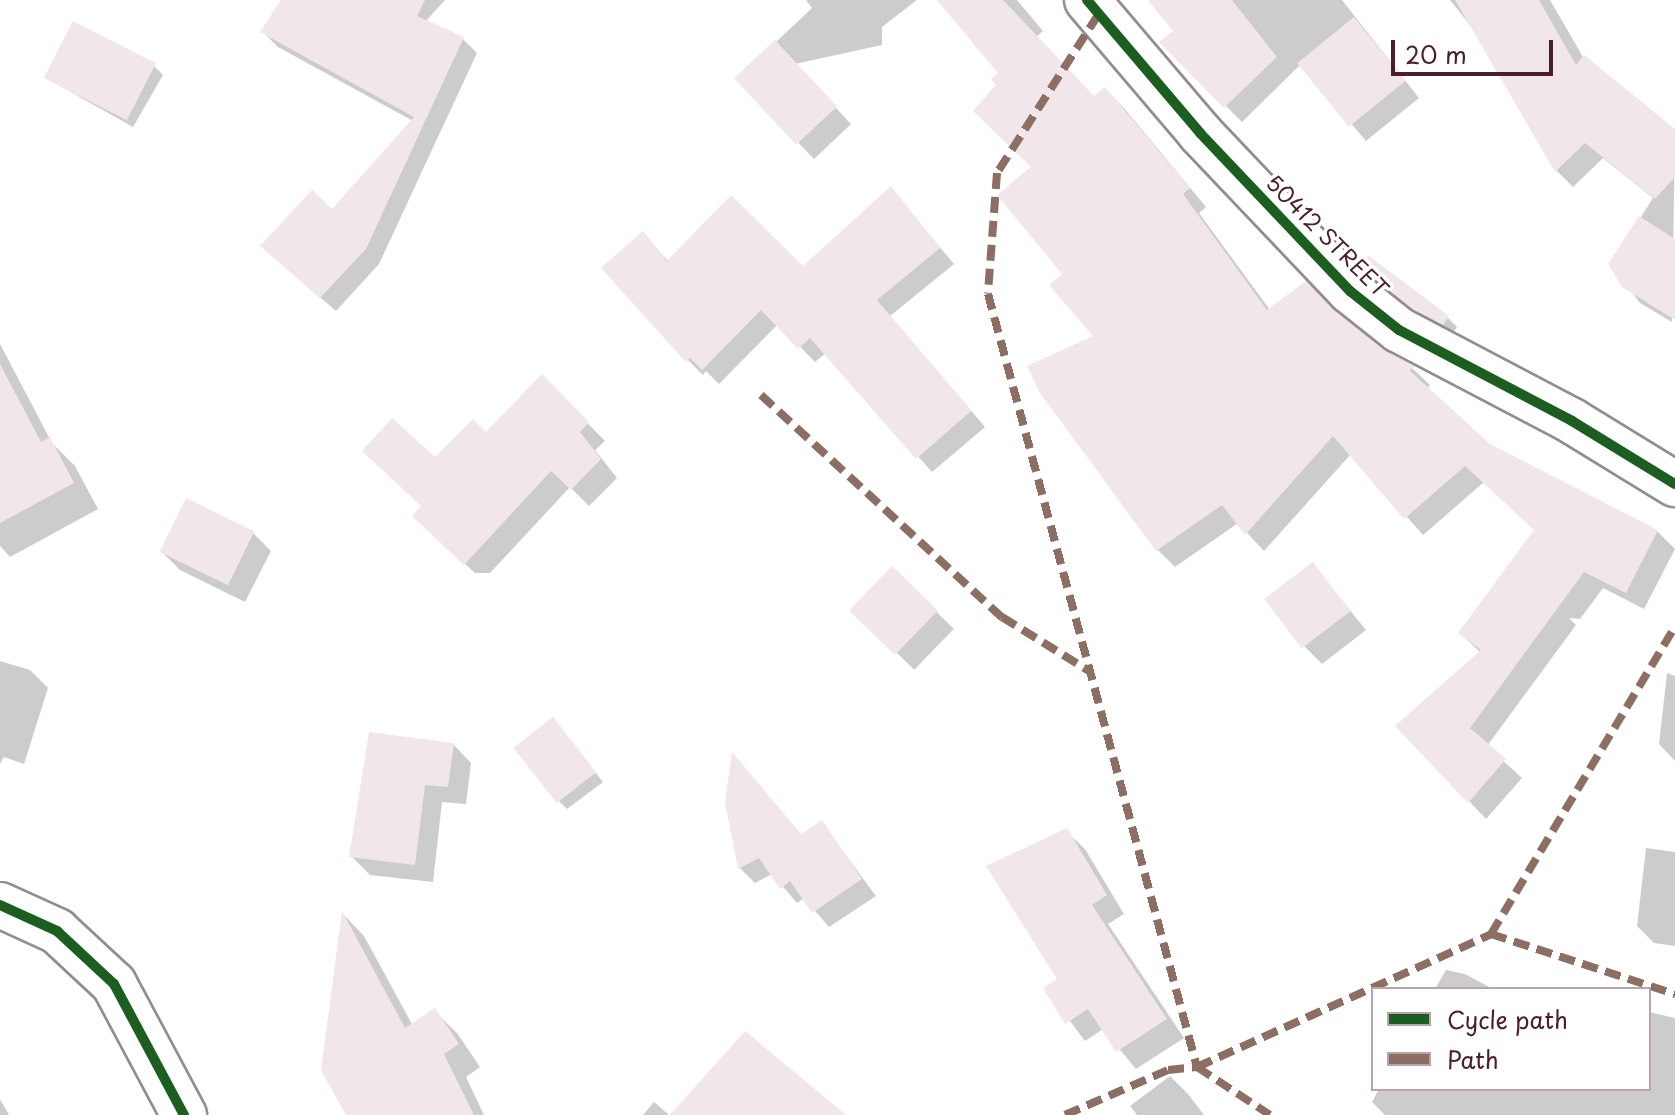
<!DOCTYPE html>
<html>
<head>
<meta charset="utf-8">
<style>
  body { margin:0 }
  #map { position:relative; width:1675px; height:1115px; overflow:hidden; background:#fff; font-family:"Playpen Sans",sans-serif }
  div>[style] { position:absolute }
  .shadow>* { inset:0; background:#0003; transform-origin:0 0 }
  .building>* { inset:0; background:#f1e6ea; transform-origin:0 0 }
  .roads { filter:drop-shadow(2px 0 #948c8e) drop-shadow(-2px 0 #948c8e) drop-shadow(0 2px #948c8e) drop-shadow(0 -2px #948c8e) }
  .minor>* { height:44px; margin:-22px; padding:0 22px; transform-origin:22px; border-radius:22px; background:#fff }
  .quiet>* { height:8px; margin-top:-4px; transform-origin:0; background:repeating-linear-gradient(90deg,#8d6e63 0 16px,transparent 0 24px) }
  .cycleway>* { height:10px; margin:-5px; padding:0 5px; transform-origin:5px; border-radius:5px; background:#1b5e20 }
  span { translate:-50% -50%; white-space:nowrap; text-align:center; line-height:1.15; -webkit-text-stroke:7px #fff; paint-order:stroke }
  .street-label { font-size:22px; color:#4a1f2b }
  .legend { position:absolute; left:1371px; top:987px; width:280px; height:104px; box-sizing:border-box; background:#fff; border:2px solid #b7a5aa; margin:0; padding:10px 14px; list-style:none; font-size:24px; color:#4a1f2b }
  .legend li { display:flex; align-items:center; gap:16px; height:40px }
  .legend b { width:40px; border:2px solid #b7a5aa }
  .scale { position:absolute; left:1391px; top:40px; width:162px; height:36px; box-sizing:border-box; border:4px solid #4a1f2b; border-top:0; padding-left:10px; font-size:24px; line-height:28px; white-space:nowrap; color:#4a1f2b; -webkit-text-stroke:6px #fff; paint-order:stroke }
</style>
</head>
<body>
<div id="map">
  <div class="shadow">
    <i style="clip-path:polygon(284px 0,445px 0,425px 22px,463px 39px,477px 53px,379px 264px,336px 311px,277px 260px,332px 212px,413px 121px,278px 47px,264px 33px)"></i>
    <i style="clip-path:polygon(806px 0,917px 0,882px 27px,882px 45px,795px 64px,851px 124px,814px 159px,737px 79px,812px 8px)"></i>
    <i style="clip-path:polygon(940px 0,1017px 0,1043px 31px,1036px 37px,1094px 99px,1105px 89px,1123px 107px,1206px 207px,1199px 213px,1270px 310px,1412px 368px,1430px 385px,1427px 389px,1489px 446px,1657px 531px,1675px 549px,1644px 609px,1603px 588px,1580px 619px,1569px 618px,1576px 625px,1487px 746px,1522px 778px,1486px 819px,1398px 726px,1481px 653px,1460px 633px,1536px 530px,1484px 482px,1423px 535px,1351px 454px,1264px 551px,1238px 523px,1175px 567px,1157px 549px,1096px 337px,1064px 274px,1033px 167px,999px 85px,1001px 73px)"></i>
    <i style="clip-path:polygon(1178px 0,1342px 0,1419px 98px,1366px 141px,1301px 64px,1242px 122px,1162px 42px,1176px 31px)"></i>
    <i style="clip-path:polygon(1450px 0,1550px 0,1583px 57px,1675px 131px,1672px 322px,1640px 303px,1611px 264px,1653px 198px,1603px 158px,1573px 187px,1557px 171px,1477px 34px)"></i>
    <i style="clip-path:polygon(154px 66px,163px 75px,133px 127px,46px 78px)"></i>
    <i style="clip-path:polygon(891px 189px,954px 264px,890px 316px,985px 427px,932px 472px,826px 353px,815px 362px,778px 324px,719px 384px,706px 371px,703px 375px,688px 360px,643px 233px,669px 262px,803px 269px)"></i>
    <i style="clip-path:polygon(1369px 259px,1448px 318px,1457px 327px,1453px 333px,1424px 317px,1371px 273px)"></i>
    <i style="clip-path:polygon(0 344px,52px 443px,75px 466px,98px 509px,10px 557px,0 546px)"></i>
    <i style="clip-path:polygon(542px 377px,605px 441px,595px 450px,617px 478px,589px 506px,570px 487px,490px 573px,475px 573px,432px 533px,423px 507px,435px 460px,486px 434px)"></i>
    <i style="clip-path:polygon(253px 533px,271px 551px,245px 602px,180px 570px,162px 552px)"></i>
    <i style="clip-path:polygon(1313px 565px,1366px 630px,1322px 664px,1304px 646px)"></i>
    <i style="left:892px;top:569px;width:86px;height:57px;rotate:44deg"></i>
    <i style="clip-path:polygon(0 661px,30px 670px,48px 688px,24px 764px,4px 757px,0 764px)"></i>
    <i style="clip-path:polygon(1667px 673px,1675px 676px,1675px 761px,1659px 744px)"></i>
    <i style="clip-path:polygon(561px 729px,603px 782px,567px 809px,558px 800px)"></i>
    <i style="clip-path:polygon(453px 744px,471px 763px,466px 804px,442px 802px,433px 882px,370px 875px,352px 857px)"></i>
    <i style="clip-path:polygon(747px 771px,802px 836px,822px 823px,876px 896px,829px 927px,804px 898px,797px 903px,772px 874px,755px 883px,740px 868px)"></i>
    <i style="clip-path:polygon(1066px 831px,1085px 849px,1124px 914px,1108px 924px,1184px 1038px,1136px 1069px,1103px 1029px,1085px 1041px,1045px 988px,1059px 979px)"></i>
    <i style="clip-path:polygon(1646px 848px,1675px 852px,1675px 946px,1654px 943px,1637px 926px)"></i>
    <i style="clip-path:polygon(344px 915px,364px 936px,413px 1026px,434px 1011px,457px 1033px,480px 1067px,466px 1077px,484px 1115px,348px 1115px)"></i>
    <i style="clip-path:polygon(1446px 970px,1465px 974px,1493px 989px,1435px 989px)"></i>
    <i style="clip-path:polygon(1649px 1012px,1675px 1018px,1675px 1115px,1385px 1115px,1372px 1102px,1379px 1089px,1649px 1089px)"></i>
    <i style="clip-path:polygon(1170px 1076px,1188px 1094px,1204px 1115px,1137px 1115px,1130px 1106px)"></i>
    <i style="clip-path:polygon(0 1099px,9px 1115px,0 1115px)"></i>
    <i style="clip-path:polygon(654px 1102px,669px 1115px,643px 1115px)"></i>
  </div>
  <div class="building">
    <i style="clip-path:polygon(281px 0,425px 0,417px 16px,464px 37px,366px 249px,320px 298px,260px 246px,312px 190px,332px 209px,414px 117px,260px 32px)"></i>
    <i style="clip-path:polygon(937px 0,1003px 0,1094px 96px,1105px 87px,1190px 188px,1183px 194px,1267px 310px,1306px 281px,1383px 350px,1414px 366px,1410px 371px,1490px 444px,1658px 530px,1626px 593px,1584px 572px,1470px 728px,1506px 759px,1468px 803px,1395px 726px,1481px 650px,1458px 633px,1534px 530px,1465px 466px,1404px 519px,1333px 436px,1245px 535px,1222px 505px,1156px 551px,1040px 393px,1027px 366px,1093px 336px,1049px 285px,1062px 274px,997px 195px,1031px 167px,973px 111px,996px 85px,991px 79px,998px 73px)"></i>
    <i style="clip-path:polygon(1148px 0,1232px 0,1277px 57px,1224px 108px,1159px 42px,1173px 31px)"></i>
    <i style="clip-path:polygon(1455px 0,1539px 0,1576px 65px,1584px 55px,1675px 129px,1675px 177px,1655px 199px,1585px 143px,1555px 172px)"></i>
    <i style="left:1354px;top:17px;width:82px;height:73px;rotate:51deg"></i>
    <i style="left:73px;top:21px;width:93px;height:64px;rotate:27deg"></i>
    <i style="left:775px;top:40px;width:91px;height:56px;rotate:47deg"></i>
    <i style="clip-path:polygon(891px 186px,940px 248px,877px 300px,971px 411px,916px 459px,810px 338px,798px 349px,761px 310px,702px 370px,690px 358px,686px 362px,601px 268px,643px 231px,667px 261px,731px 195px,803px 266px)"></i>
    <i style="clip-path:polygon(1639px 216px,1675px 239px,1675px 320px,1622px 287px,1608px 264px)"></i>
    <i style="clip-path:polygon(1369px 256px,1449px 316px,1443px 325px,1413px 309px,1367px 273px,1359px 265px)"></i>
    <i style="clip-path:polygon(0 364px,41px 442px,50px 437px,74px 483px,0 523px)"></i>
    <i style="clip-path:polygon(542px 374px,589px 422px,580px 432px,601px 459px,571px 490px,551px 471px,464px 565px,412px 516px,421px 506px,362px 451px,392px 418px,435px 457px,473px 419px,486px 432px)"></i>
    <i style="left:186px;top:498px;width:76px;height:60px;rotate:26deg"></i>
    <i style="left:1313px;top:562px;width:62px;height:61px;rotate:53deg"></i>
    <i style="left:892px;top:566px;width:64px;height:62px;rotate:44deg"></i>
    <i style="left:553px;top:717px;width:70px;height:50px;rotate:52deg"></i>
    <i style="clip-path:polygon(369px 732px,454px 743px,448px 787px,425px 785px,415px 865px,349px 857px)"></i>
    <i style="clip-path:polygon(732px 752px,801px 834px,822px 820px,862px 879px,812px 913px,790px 881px,780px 889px,759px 858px,738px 869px,725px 802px)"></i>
    <i style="clip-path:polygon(1067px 828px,1107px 895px,1092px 905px,1167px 1019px,1116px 1052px,1088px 1009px,1065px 1024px,1043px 988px,1057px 979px,986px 866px)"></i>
    <i style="clip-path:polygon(342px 911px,405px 1028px,435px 1008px,459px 1044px,444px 1054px,474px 1115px,346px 1115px,321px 1070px)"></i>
    <i style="clip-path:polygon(745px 1031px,846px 1115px,670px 1115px)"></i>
  </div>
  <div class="roads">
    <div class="minor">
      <i style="left:1087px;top:0;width:175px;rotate:49.6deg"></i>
      <i style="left:1200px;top:133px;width:218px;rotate:46.5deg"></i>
      <i style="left:1350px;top:291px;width:63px;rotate:38.5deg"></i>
      <i style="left:1399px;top:330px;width:195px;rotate:27.7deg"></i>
      <i style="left:1572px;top:421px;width:121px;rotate:31.5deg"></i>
      <i style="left:0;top:905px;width:63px;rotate:24.5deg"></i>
      <i style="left:57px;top:931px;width:78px;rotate:42.9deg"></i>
      <i style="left:114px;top:984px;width:149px;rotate:61.9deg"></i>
    </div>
  </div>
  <div class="quiet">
    <i style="left:1098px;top:15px;width:188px;rotate:122.6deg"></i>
    <i style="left:997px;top:173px;width:121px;rotate:94.3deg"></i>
    <i style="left:988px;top:294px;width:801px;rotate:74.87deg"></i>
    <i style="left:1197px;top:1067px;width:87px;rotate:33.3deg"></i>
    <i style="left:761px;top:395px;width:328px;rotate:42.7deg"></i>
    <i style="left:1002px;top:617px;width:102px;rotate:31.8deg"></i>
    <i style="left:1491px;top:934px;width:194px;rotate:18.1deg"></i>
    <i style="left:1065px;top:1115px;width:112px;rotate:-23.6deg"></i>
    <i style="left:1168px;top:1070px;width:29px;rotate:-6deg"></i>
    <i style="left:1197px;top:1067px;width:323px;rotate:-24.3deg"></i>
    <i style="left:1491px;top:934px;width:359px;rotate:-59.1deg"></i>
  </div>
  <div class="cycleway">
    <i style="left:1087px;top:0;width:175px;rotate:49.6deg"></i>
    <i style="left:1200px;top:133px;width:218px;rotate:46.5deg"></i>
    <i style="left:1350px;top:291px;width:63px;rotate:38.5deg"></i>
    <i style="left:1399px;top:330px;width:195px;rotate:27.7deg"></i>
    <i style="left:1572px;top:421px;width:121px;rotate:31.5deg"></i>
    <i style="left:0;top:905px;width:63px;rotate:24.5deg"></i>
    <i style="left:57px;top:931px;width:78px;rotate:42.9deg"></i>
    <i style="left:114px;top:984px;width:149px;rotate:61.9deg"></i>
  </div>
  <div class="street-label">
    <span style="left:1328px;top:235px;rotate:45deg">50412 STREET</span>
  </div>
  <ul class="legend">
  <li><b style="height:10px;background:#1b5e20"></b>Cycle path</li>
  <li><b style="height:10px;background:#8d6e63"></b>Path</li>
  </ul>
  <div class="scale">20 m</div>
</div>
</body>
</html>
